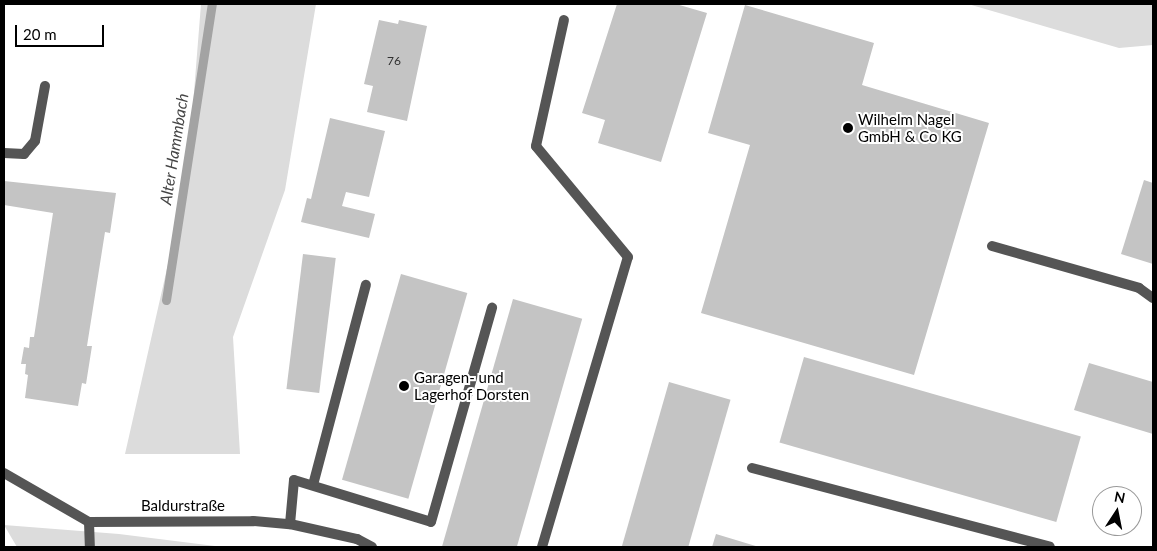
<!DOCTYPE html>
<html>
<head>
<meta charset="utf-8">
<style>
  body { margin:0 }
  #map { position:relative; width:1157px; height:551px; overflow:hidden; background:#fff; font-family:Lato,sans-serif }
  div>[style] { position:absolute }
  .green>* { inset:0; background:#dcdcdc }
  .stream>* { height:9px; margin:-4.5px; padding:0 4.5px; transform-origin:4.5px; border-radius:4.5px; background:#a3a3a3 }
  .building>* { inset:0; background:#c4c4c4; transform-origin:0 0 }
  .service>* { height:10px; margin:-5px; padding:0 5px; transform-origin:5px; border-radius:5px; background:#555 }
  .minor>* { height:10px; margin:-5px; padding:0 5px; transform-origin:5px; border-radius:5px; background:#555 }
  .dots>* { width:14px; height:14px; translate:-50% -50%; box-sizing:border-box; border:2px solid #fff; border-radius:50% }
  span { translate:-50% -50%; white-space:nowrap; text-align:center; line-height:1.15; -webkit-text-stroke:4px #fff; paint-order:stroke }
  .number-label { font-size:12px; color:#313131 }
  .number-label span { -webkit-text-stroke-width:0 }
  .poi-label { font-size:15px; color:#000 }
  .left { translate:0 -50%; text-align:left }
  .street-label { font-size:15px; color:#000 }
  .water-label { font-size:16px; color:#444; font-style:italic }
  .frame { position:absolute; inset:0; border:5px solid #000; pointer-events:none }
  .north { position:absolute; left:1092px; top:486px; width:50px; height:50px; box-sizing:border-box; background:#fff; border:1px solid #999; border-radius:50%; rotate:11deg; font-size:14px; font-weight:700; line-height:20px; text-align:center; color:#000 }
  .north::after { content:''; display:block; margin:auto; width:18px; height:22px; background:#000; clip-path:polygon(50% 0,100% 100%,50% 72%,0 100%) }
  .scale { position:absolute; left:15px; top:25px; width:89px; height:22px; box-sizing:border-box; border:2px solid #000; border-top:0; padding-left:6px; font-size:15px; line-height:18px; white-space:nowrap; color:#000; -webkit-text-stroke:4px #fff; paint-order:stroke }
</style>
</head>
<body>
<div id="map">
  <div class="green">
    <i style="clip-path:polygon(201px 4px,316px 4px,285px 190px,233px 337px,240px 454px,125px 454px,187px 180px)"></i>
    <i style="clip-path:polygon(968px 4px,1149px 4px,1153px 5px,1153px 45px,1119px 48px)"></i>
    <i style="clip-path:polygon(4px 525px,119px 534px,223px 547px,17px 547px)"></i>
  </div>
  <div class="stream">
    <i style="left:166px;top:300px;width:300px;rotate:-81.2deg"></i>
  </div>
  <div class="building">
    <i style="clip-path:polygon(617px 4px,676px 4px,707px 13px,661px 162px,598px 143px,605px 120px,582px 113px)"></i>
    <i style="clip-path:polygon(745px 5px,874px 43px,862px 85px,989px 123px,914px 375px,701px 313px,750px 145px,708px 133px)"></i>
    <i style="clip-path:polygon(379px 20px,398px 24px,399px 20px,427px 26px,407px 121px,367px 112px,373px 86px,364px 84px)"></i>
    <i style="clip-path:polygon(330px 118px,385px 131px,369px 197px,346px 192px,342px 206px,375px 214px,369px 238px,301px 222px,307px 198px,311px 199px)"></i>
    <i style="clip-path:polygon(1144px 180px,1153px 183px,1153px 264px,1121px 254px)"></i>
    <i style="clip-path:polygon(4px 181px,116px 193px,110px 233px,105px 232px,87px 346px,92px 346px,86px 384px,82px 383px,78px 406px,25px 398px,28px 375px,25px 374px,26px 364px,21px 364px,24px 347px,29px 348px,30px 337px,34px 337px,53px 213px,4px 205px)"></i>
    <i style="left:303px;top:254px;width:33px;height:136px;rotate:7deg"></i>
    <i style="left:401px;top:274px;width:69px;height:214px;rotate:16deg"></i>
    <i style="left:513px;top:299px;width:72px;height:259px;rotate:16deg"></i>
    <i style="left:804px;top:357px;width:288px;height:89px;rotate:16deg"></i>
    <i style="clip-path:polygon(1089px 363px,1153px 382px,1153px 434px,1074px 410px)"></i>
    <i style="left:669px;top:382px;width:64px;height:172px;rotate:16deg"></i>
    <i style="clip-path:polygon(716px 534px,759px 547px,712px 547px)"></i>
  </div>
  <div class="service">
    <i style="left:4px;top:153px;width:20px;rotate:3deg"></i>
    <i style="left:24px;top:154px;width:17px;rotate:-50deg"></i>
    <i style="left:35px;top:141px;width:56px;rotate:-79.7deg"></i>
    <i style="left:992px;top:246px;width:153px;rotate:15.9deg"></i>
    <i style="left:1139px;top:288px;width:17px;rotate:36deg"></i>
    <i style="left:752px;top:468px;width:308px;rotate:14.8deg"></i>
    <i style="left:313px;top:485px;width:207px;rotate:-75.2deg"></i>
    <i style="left:89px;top:522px;width:25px;rotate:88deg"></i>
    <i style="left:290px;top:524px;width:44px;rotate:-84.8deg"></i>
    <i style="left:294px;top:480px;width:143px;rotate:17deg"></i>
    <i style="left:431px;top:522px;width:223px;rotate:-74.1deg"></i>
    <i style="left:542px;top:547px;width:302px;rotate:-73.5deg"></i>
    <i style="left:628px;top:257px;width:144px;rotate:-129.7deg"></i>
    <i style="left:536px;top:146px;width:129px;rotate:-77.5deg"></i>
  </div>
  <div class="minor">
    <i style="left:4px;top:473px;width:98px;rotate:30deg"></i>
    <i style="left:89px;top:522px;width:164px;rotate:-0.3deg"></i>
    <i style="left:253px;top:521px;width:37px;rotate:5deg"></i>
    <i style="left:290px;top:524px;width:69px;rotate:12.6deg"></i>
    <i style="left:357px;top:539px;width:17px;rotate:28deg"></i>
  </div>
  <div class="dots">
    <i style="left:848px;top:128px;background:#000"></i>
    <i style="left:404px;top:386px;background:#000"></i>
  </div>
  <div class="number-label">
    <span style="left:394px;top:61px">76</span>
  </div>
  <div class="poi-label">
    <span class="left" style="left:858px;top:128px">Wilhelm Nagel<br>GmbH &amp; Co KG</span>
    <span class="left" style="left:414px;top:386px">Garagen- und<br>Lagerhof Dorsten</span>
  </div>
  <div class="street-label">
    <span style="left:183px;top:506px">Baldurstraße</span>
  </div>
  <div class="water-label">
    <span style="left:174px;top:149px;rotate:-81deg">Alter Hammbach</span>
  </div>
  <div class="frame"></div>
  <div class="north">N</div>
  <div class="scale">20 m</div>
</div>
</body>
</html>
